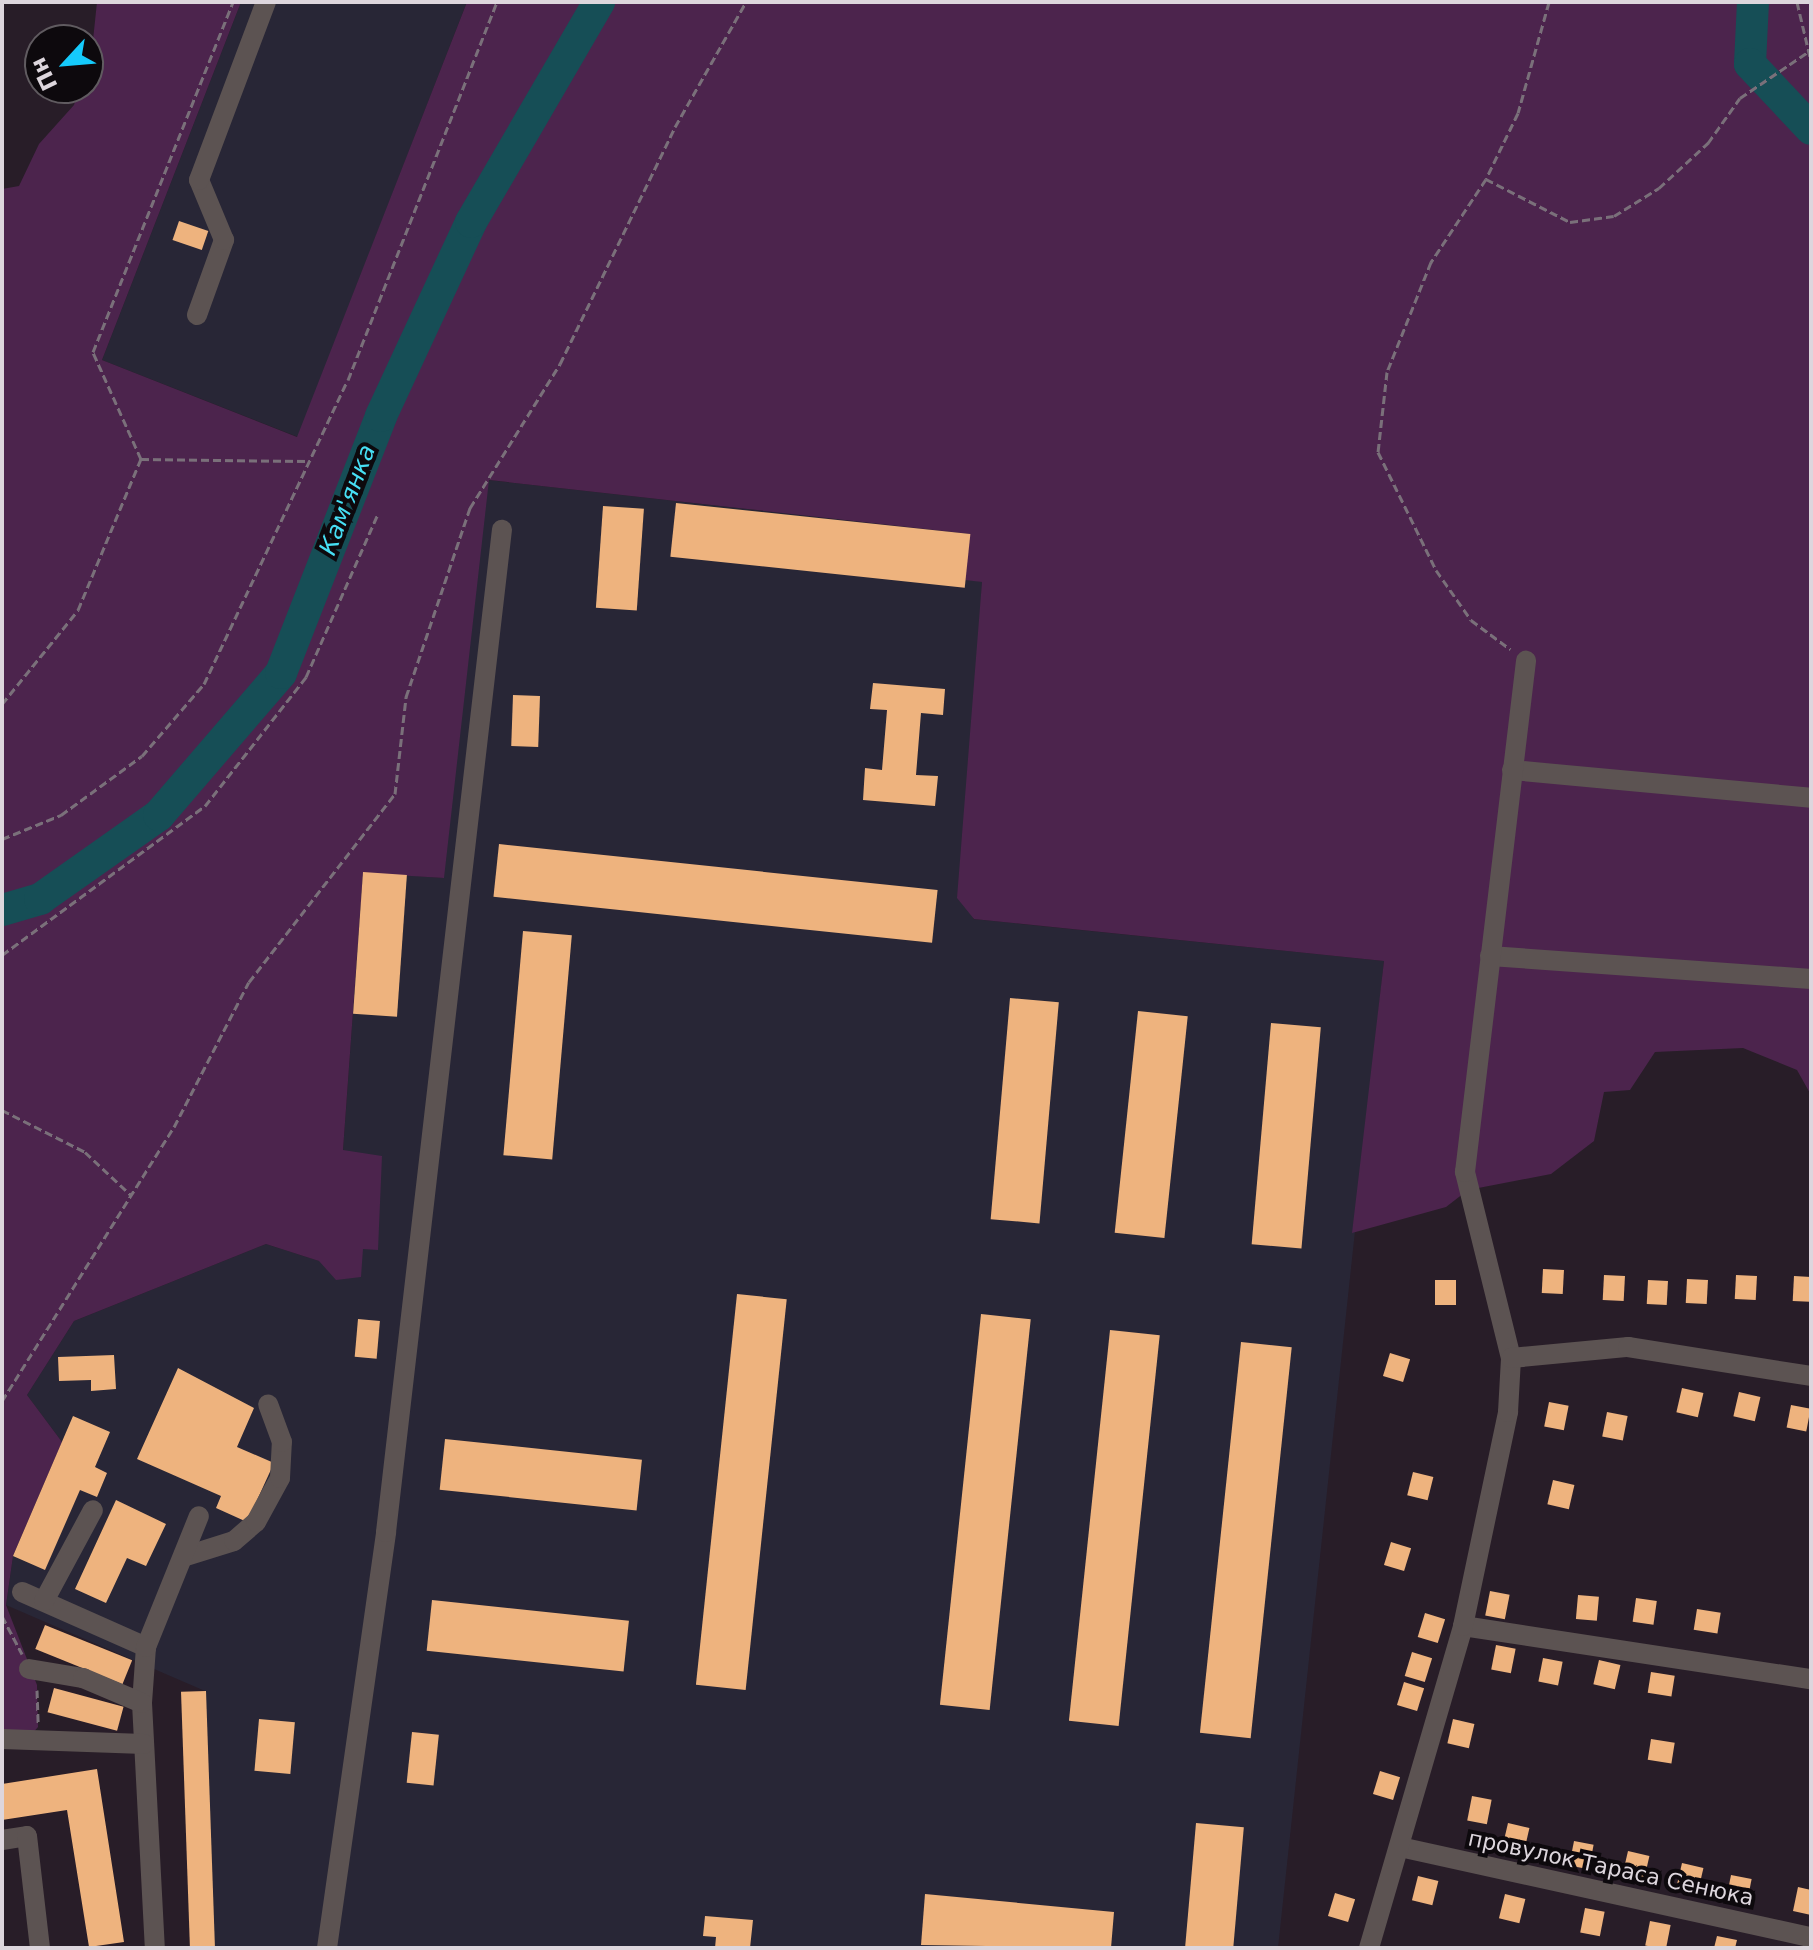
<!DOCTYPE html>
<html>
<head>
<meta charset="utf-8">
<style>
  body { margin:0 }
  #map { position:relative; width:1813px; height:1950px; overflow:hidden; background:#281d28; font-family:"DejaVu Sans",sans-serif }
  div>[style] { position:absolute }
  .industrial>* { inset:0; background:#282636 }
  .green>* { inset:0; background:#4c244d }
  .river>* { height:32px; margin:-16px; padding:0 16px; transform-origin:16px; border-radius:16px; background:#164e56 }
  .building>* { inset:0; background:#eeb37e; transform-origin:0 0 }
  .path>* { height:3px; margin-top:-1.5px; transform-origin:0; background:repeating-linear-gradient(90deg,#7a707a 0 8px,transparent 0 12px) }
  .minor>* { height:20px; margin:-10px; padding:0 10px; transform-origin:10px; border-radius:10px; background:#5c5352 }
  span { translate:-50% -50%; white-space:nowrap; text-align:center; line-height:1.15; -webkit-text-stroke:8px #0d090d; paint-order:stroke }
  .street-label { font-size:22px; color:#ddd6dd }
  .water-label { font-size:24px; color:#47dff4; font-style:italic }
  .frame { position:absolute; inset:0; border:4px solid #ddd6dd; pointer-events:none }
  .north { position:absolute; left:24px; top:24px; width:80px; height:80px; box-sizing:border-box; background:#0d090d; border:2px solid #605b60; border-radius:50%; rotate:244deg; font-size:22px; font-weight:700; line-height:32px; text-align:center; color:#ddd6dd }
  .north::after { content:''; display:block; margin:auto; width:28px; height:36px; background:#15cafb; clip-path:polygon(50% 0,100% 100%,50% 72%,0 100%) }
</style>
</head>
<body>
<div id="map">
  <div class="industrial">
    <i style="clip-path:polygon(241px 2px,467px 2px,298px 437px,102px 360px)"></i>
    <i style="clip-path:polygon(488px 480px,970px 534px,966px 579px,982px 582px,973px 919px,1384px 961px,1278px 1948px,214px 1948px,205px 1691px,6px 1605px,13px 1556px,62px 1442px,27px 1395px,74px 1321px,266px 1244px,319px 1261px,343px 1151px,363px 872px,443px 878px)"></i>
  </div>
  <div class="green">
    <i style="clip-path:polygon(97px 2px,241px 2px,102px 360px,297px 437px,467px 2px,1811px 2px,1811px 1095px,1797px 1070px,1743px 1048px,1655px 1052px,1630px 1090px,1604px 1092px,1594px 1141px,1551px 1174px,1468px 1190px,1446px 1207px,1352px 1233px,1384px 961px,974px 919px,957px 898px,982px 582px,965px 580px,970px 534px,489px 480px,444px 878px,363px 873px,343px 1150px,382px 1156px,378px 1250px,363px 1249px,361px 1277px,336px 1280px,319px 1261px,266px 1244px,74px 1321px,27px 1395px,62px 1442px,13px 1556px,6px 1605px,37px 1685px,38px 1727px,25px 1742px,2px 1739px,2px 189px,19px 186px,39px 144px,74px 105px,79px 88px,88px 88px)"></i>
  </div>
  <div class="river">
    <i style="left:1753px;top:2px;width:62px;rotate:92.8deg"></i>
    <i style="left:1750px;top:64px;width:89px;rotate:46.8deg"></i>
    <i style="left:2px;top:910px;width:40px;rotate:-16deg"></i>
    <i style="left:40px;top:899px;width:146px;rotate:-35.2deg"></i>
    <i style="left:159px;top:815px;width:187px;rotate:-49.3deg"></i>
    <i style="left:281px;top:673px;width:276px;rotate:-68.7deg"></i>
    <i style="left:381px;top:416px;width:214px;rotate:-65.1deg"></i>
    <i style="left:471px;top:222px;width:255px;rotate:-59.8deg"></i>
  </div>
  <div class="building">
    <i style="left:179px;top:221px;width:31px;height:20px;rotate:19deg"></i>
    <i style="left:676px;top:503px;width:296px;height:54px;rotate:6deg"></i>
    <i style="left:603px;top:506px;width:41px;height:102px;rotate:4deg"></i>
    <i style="clip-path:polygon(873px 683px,945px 689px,943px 715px,921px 713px,916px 775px,938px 776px,935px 806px,863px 800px,865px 768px,882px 770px,887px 710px,870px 709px)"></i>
    <i style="left:513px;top:695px;width:27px;height:51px;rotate:2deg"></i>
    <i style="left:499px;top:844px;width:441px;height:53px;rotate:6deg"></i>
    <i style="left:363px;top:872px;width:44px;height:142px;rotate:4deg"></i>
    <i style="left:523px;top:931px;width:49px;height:225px;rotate:5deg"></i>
    <i style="left:1010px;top:998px;width:49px;height:222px;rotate:5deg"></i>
    <i style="left:1138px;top:1011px;width:50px;height:223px;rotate:6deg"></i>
    <i style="left:1271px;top:1023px;width:50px;height:222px;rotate:5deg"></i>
    <i style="left:1543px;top:1269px;width:21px;height:24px;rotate:3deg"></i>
    <i style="left:1604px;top:1275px;width:21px;height:25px;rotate:3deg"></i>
    <i style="left:1736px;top:1275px;width:21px;height:24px;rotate:3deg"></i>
    <i style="left:1794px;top:1276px;width:17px;height:25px;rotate:3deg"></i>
    <i style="left:1687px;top:1279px;width:21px;height:24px;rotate:3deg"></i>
    <i style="left:1435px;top:1280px;width:21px;height:25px"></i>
    <i style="left:1648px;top:1280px;width:20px;height:24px;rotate:3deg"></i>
    <i style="left:737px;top:1294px;width:50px;height:393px;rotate:6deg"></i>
    <i style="left:981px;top:1314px;width:50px;height:393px;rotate:6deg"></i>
    <i style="left:358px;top:1319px;width:22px;height:38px;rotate:5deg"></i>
    <i style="left:1110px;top:1330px;width:50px;height:393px;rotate:6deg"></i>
    <i style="left:1241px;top:1342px;width:51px;height:393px;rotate:6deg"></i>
    <i style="left:1390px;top:1353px;width:21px;height:24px;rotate:17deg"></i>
    <i style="clip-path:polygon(114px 1355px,116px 1389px,91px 1391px,91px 1380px,59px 1381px,58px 1357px)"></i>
    <i style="clip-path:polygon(178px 1368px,254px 1408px,237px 1447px,274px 1463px,247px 1522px,216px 1508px,221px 1496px,137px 1459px)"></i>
    <i style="left:1682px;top:1388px;width:22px;height:25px;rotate:13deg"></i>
    <i style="left:1739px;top:1392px;width:22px;height:25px;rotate:13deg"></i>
    <i style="left:1549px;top:1402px;width:20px;height:25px;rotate:11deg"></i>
    <i style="left:1791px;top:1405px;width:20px;height:23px;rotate:11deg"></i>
    <i style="left:1607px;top:1412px;width:21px;height:25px;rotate:11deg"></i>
    <i style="clip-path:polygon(73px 1416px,110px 1432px,95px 1467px,107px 1473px,97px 1497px,80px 1490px,45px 1570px,13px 1556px)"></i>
    <i style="left:445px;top:1439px;width:198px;height:51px;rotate:6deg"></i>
    <i style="left:1413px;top:1472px;width:21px;height:24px;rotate:14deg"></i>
    <i style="left:1553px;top:1480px;width:22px;height:25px;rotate:13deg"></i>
    <i style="clip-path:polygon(116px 1500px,166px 1524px,146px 1566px,127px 1558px,106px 1603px,75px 1589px)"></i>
    <i style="left:1391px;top:1542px;width:21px;height:24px;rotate:17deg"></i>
    <i style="left:1490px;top:1591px;width:20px;height:25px;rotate:11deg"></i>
    <i style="left:1578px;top:1595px;width:21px;height:24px;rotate:5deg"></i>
    <i style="left:1636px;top:1598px;width:21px;height:24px;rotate:8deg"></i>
    <i style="left:432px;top:1600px;width:198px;height:51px;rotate:6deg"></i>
    <i style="left:1697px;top:1609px;width:24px;height:21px;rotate:9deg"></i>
    <i style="left:1425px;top:1613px;width:21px;height:25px;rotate:17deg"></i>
    <i style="left:45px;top:1625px;width:94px;height:26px;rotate:22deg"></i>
    <i style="left:1496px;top:1645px;width:20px;height:25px;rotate:11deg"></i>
    <i style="left:1412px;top:1652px;width:21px;height:25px;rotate:17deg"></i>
    <i style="left:1543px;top:1658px;width:20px;height:24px;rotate:11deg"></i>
    <i style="left:1599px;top:1660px;width:22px;height:25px;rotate:13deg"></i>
    <i style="left:1651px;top:1672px;width:24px;height:21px;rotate:9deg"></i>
    <i style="left:1404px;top:1682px;width:21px;height:24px;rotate:17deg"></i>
    <i style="left:54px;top:1688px;width:72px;height:25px;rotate:15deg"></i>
    <i style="left:206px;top:1691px;width:257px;height:25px;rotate:88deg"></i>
    <i style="left:259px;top:1719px;width:36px;height:52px;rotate:5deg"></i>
    <i style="left:1453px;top:1719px;width:22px;height:25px;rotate:13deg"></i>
    <i style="left:412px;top:1732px;width:27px;height:51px;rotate:6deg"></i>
    <i style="left:1651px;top:1739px;width:24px;height:21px;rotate:9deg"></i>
    <i style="clip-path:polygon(97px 1769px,124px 1942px,89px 1947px,67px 1810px,2px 1820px,2px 1784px)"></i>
    <i style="left:1380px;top:1771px;width:21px;height:24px;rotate:17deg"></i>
    <i style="left:1472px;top:1796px;width:20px;height:25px;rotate:11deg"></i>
    <i style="left:1196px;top:1823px;width:48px;height:125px;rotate:5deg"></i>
    <i style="left:1508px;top:1823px;width:22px;height:25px;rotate:13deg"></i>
    <i style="left:1574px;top:1841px;width:20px;height:25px;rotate:11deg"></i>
    <i style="left:1628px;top:1851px;width:22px;height:25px;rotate:13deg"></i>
    <i style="left:1682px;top:1863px;width:22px;height:25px;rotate:13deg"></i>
    <i style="left:1731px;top:1875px;width:21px;height:24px;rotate:11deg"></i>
    <i style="left:1418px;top:1876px;width:21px;height:25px;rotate:14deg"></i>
    <i style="clip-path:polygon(1798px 1887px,1811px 1890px,1811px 1915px,1793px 1911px)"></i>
    <i style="left:1335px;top:1893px;width:21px;height:24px;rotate:17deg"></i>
    <i style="clip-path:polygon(925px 1894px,1114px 1912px,1111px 1948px,921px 1945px)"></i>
    <i style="left:1505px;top:1894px;width:21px;height:25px;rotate:14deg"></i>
    <i style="left:1585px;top:1908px;width:20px;height:25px;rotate:11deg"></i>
    <i style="clip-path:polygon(705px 1916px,753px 1920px,750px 1948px,715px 1948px,716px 1937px,703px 1936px)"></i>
    <i style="left:1650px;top:1921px;width:21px;height:25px;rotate:11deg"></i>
    <i style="clip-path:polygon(1717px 1936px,1737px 1940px,1735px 1948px,1714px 1948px)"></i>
  </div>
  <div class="path">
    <i style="left:1549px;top:2px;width:115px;rotate:105.6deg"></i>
    <i style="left:1518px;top:113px;width:73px;rotate:115.9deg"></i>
    <i style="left:1486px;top:179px;width:94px;rotate:27.1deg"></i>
    <i style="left:1570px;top:222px;width:44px;rotate:-7.8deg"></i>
    <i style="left:1614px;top:216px;width:53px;rotate:-31.9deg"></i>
    <i style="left:1659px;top:188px;width:67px;rotate:-42.6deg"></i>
    <i style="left:1708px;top:143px;width:55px;rotate:-54.6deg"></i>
    <i style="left:1740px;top:98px;width:86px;rotate:-34.1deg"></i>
    <i style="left:1797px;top:2px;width:61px;rotate:76.7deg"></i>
    <i style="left:1486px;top:179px;width:100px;rotate:123.5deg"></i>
    <i style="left:1431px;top:262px;width:118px;rotate:111.8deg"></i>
    <i style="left:1387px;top:372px;width:81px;rotate:96.4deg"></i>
    <i style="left:1378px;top:452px;width:131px;rotate:63.8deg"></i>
    <i style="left:1436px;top:570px;width:61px;rotate:55deg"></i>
    <i style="left:1471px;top:620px;width:49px;rotate:36.6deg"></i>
    <i style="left:141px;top:459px;width:168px;rotate:0.7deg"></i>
    <i style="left:2px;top:704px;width:121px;rotate:-51deg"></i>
    <i style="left:78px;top:610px;width:164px;rotate:-67.4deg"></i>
    <i style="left:141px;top:459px;width:117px;rotate:-114.2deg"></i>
    <i style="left:93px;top:352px;width:377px;rotate:-68.2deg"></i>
    <i style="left:2px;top:839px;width:64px;rotate:-22.1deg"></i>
    <i style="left:61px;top:815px;width:100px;rotate:-36.1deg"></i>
    <i style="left:142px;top:756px;width:95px;rotate:-49.3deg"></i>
    <i style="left:204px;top:684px;width:336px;rotate:-64.7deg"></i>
    <i style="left:348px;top:380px;width:406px;rotate:-68.5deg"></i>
    <i style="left:2px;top:955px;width:252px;rotate:-36.3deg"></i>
    <i style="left:205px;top:806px;width:164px;rotate:-51.9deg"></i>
    <i style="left:306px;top:677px;width:178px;rotate:-66.2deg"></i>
    <i style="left:2px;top:1110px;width:93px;rotate:26.8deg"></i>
    <i style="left:85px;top:1152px;width:63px;rotate:43.1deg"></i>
    <i style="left:2px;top:1401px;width:324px;rotate:-57.9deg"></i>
    <i style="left:174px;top:1127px;width:163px;rotate:-62.7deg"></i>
    <i style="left:249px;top:982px;width:238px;rotate:-52.2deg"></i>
    <i style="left:395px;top:794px;width:98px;rotate:-83.5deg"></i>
    <i style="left:406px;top:697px;width:200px;rotate:-71.3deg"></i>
    <i style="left:470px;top:508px;width:170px;rotate:-58deg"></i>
    <i style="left:560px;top:364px;width:263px;rotate:-64.1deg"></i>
    <i style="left:675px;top:127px;width:144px;rotate:-60.4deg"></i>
    <i style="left:2px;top:1616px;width:43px;rotate:62.2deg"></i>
    <i style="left:37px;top:1690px;width:33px;rotate:88deg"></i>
  </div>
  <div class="minor">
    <i style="left:197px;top:315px;width:80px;rotate:-70.2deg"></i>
    <i style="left:224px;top:240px;width:65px;rotate:-112.6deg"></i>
    <i style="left:199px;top:180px;width:190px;rotate:-69.4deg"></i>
    <i style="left:1512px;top:770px;width:300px;rotate:5.3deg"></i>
    <i style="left:1490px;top:956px;width:322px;rotate:4.1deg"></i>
    <i style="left:1511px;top:1358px;width:192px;rotate:-103.9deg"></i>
    <i style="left:1465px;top:1172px;width:515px;rotate:-83.19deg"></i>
    <i style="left:183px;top:1557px;width:53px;rotate:-17.4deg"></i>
    <i style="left:234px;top:1541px;width:29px;rotate:-41deg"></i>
    <i style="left:256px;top:1522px;width:50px;rotate:-61.4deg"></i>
    <i style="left:280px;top:1478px;width:36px;rotate:-87deg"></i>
    <i style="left:282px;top:1442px;width:40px;rotate:-110.2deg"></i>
    <i style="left:22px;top:1592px;width:136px;rotate:23.9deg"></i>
    <i style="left:146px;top:1647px;width:56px;rotate:94.1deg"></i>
    <i style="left:142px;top:1703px;width:245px;rotate:87deg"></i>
    <i style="left:44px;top:1601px;width:103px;rotate:-61.7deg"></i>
    <i style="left:1463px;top:1626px;width:352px;rotate:8.7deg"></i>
    <i style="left:146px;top:1647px;width:141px;rotate:-68deg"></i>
    <i style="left:29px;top:1669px;width:55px;rotate:9.5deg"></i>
    <i style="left:83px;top:1678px;width:64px;rotate:23deg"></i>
    <i style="left:2px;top:1739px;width:142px;rotate:2deg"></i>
    <i style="left:2px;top:1840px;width:25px;rotate:-9deg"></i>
    <i style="left:27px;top:1836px;width:113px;rotate:83.4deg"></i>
    <i style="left:1400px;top:1847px;width:421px;rotate:12.4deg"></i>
    <i style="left:327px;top:1948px;width:420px;rotate:-81.9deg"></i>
    <i style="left:386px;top:1532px;width:1009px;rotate:-83.4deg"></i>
    <i style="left:1369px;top:1948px;width:335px;rotate:-73.7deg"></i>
    <i style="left:1463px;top:1626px;width:219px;rotate:-78.1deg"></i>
    <i style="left:1508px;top:1412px;width:54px;rotate:-86.8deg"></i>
    <i style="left:1511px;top:1358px;width:118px;rotate:-5.4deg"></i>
    <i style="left:1628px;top:1347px;width:185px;rotate:9deg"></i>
  </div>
  <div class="street-label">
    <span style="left:1611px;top:1868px;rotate:12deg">провулок Тараса Сенюка</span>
  </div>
  <div class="water-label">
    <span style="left:348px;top:500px;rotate:-69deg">Кам'янка</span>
  </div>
  <div class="frame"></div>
  <div class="north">Пн</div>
</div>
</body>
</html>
